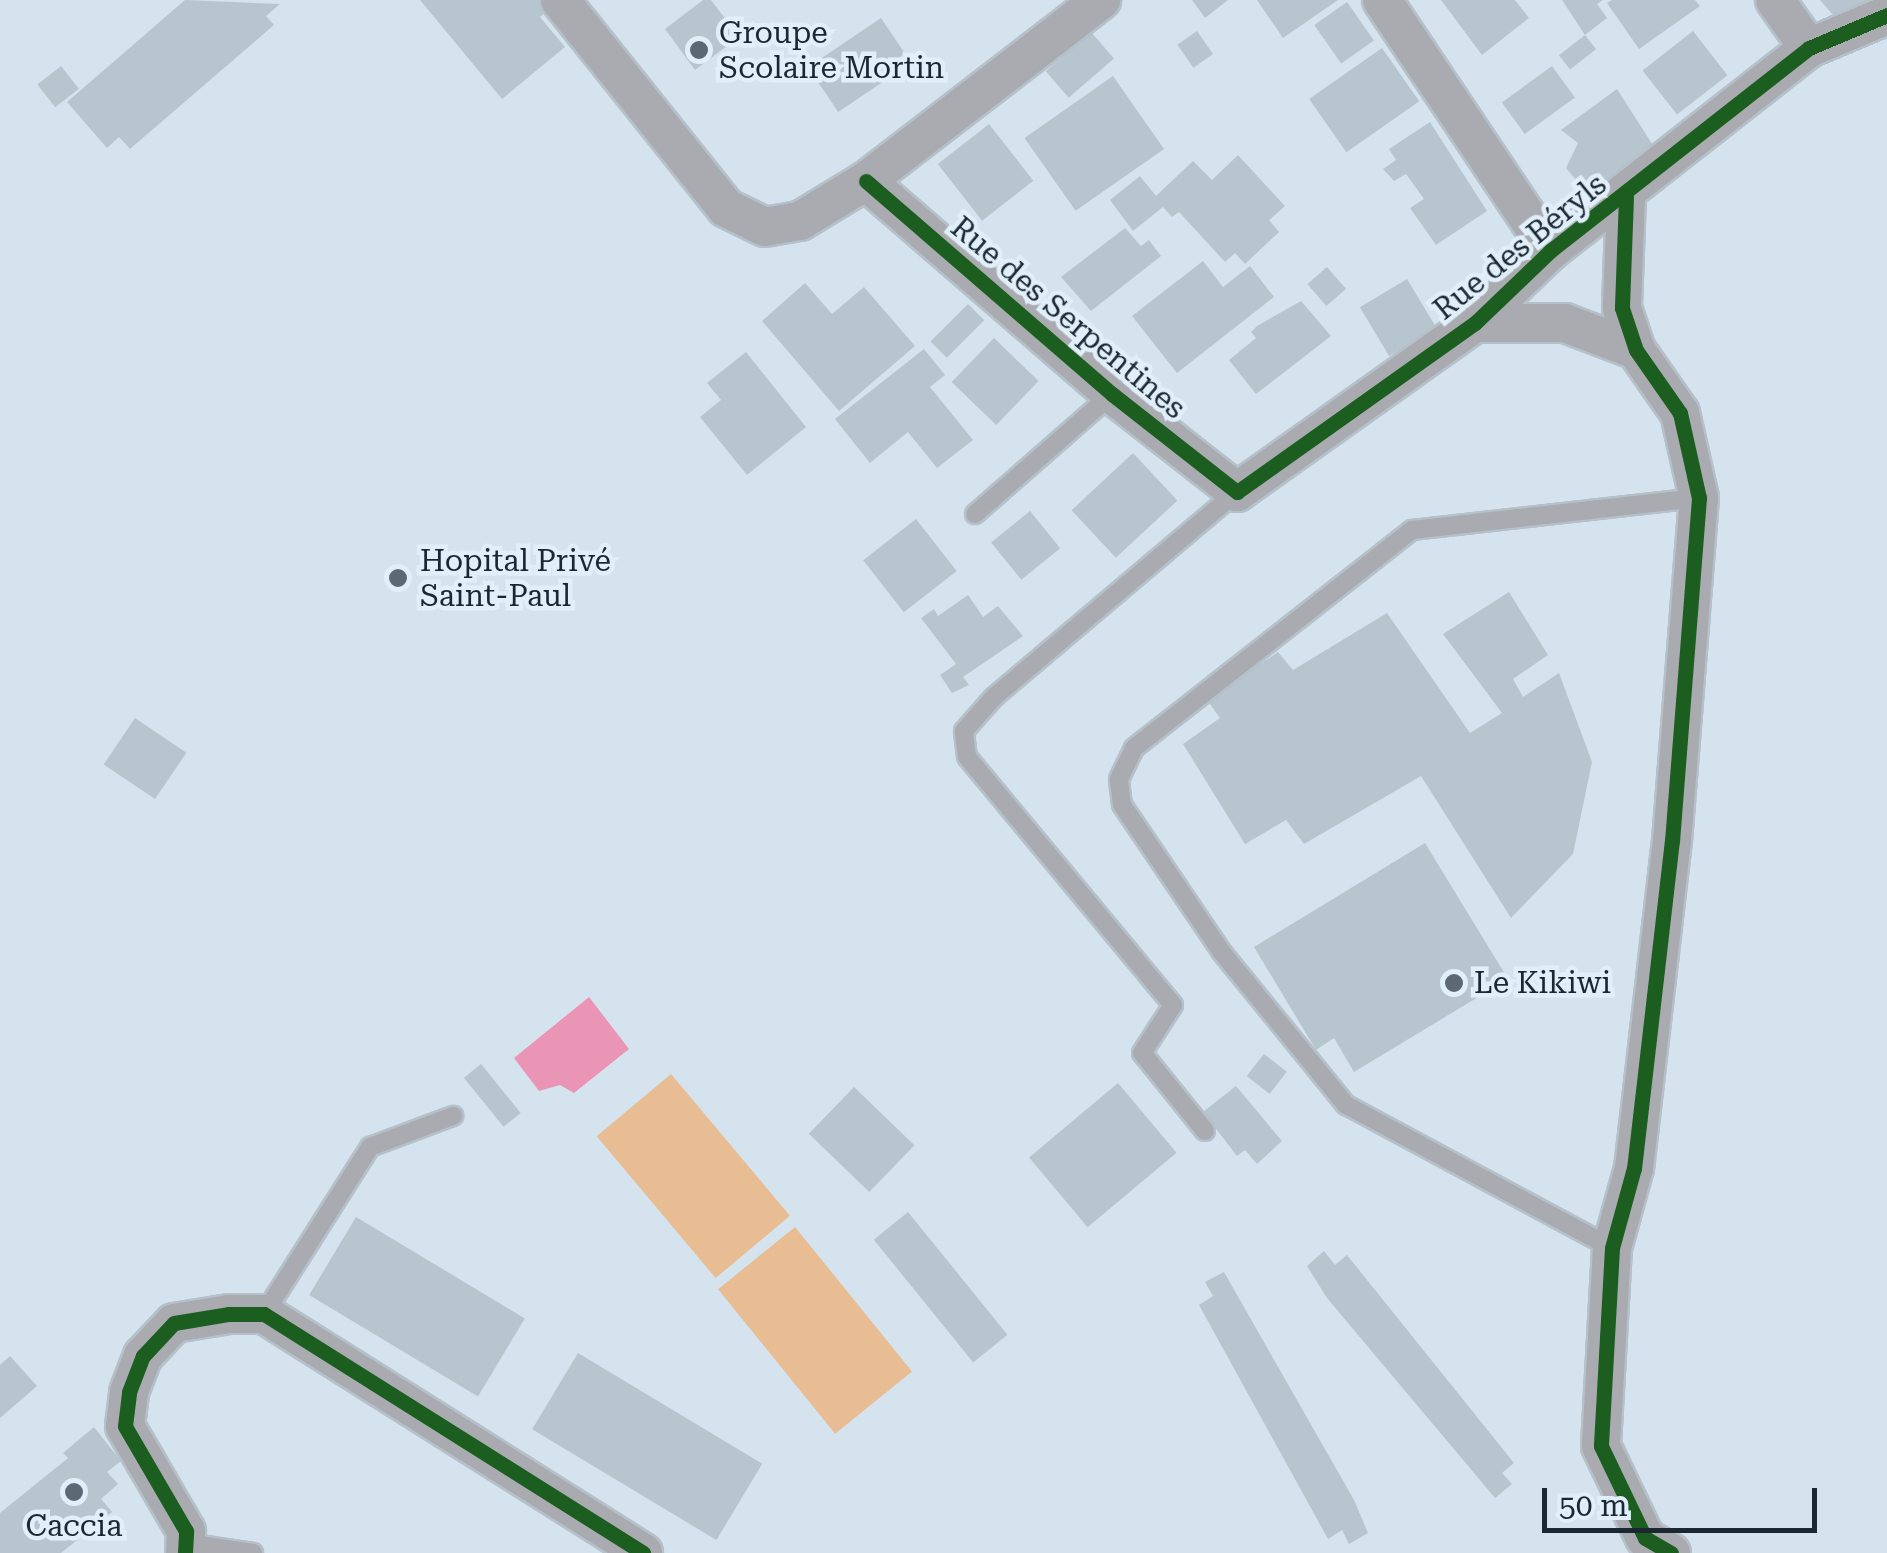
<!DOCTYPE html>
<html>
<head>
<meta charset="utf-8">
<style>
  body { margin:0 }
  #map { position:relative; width:1887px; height:1553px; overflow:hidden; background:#d4e3ee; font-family:"Roboto Serif",serif }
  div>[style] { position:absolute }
  .green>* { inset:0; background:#e8bd93; transform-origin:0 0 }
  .water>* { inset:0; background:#ea95b6 }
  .building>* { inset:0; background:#b7c6ce; transform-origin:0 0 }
  .roads { filter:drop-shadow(2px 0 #b5c1ca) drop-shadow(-2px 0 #b5c1ca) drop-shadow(0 2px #b5c1ca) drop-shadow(0 -2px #b5c1ca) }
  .lane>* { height:18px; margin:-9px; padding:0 9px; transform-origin:9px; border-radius:9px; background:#aaabb1 }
  .street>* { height:38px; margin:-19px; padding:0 19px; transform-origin:19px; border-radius:19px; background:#aaabb1 }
  .cycleway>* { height:15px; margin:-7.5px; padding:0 7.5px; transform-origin:7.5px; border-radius:7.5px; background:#1b5e20 }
  .dots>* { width:28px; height:28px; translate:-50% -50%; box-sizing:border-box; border:5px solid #e1effa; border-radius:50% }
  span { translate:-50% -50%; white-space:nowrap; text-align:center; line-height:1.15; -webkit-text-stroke:9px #e1effa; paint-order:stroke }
  .poi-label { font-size:30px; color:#1b2832 }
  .left { translate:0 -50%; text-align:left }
  .street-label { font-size:30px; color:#1b2832 }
  .scale { position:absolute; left:1542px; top:1488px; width:275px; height:45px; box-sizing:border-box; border:5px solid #1b2832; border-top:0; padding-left:12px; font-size:30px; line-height:35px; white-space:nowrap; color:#1b2832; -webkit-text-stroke:8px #e1effa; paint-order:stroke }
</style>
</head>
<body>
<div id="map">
  <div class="green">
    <i style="left:671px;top:1074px;width:185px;height:97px;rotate:50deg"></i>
    <i style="left:795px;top:1227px;width:186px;height:99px;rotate:51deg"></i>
  </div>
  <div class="water">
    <i style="clip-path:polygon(589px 997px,629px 1049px,574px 1093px,560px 1085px,539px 1091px,514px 1058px)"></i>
  </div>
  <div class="building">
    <i style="clip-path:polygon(185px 0,280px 4px,266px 16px,274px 25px,130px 149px,119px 137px,107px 148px,67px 102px)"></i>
    <i style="clip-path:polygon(420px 0,542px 0,550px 9px,540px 17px,565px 47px,502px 99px)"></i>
    <i style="clip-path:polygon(703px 0,711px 0,739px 37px,695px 70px,665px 29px)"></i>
    <i style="clip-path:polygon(1192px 0,1228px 0,1205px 18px)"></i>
    <i style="clip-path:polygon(1257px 0,1338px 0,1283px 38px)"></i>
    <i style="clip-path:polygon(1441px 0,1515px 0,1529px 18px,1482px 55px)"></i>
    <i style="clip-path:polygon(1562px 0,1603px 0,1597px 4px,1607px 18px,1585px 35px)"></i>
    <i style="clip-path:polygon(1612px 0,1695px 0,1700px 6px,1639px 49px,1607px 3px)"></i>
    <i style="clip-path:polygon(1820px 0,1881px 0,1847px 31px)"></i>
    <i style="left:1347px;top:2px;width:47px;height:40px;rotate:55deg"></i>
    <i style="left:881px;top:18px;width:54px;height:88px;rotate:56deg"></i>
    <i style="left:1197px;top:31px;width:28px;height:24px;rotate:55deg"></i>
    <i style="left:1693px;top:31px;width:56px;height:64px;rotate:52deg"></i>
    <i style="left:1091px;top:32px;width:35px;height:60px;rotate:49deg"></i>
    <i style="left:1585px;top:35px;width:18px;height:33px;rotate:52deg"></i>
    <i style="left:1382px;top:48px;width:65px;height:89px;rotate:55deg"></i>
    <i style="left:61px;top:66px;width:29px;height:30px;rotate:52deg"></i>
    <i style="left:1552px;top:66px;width:39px;height:62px;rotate:54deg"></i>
    <i style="left:1113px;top:76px;width:89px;height:108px;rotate:55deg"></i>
    <i style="clip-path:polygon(1617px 89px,1656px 150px,1589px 196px,1566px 168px,1578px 143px,1561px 130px)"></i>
    <i style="clip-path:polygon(1430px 122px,1487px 211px,1436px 245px,1410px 208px,1424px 199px,1406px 174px,1394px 181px,1383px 169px,1396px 160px,1389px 149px)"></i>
    <i style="left:989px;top:124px;width:72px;height:65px;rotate:52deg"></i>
    <i style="clip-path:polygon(1238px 155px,1285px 206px,1269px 220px,1279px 232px,1245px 264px,1235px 253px,1225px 262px,1179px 212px,1172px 217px,1163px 207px,1133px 231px,1110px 200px,1140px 176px,1156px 196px,1193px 161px,1212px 180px)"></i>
    <i style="clip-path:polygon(1125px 228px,1141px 246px,1149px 240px,1161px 256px,1091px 311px,1061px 277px)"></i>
    <i style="clip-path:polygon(1203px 261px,1223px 287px,1250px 266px,1274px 297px,1177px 373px,1132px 316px)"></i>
    <i style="left:1327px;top:267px;width:29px;height:26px;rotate:49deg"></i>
    <i style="left:1407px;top:279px;width:57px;height:55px;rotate:59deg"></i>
    <i style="clip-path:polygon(805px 283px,832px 314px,864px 287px,915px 346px,839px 411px,762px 321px)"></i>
    <i style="clip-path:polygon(1301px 301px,1331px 336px,1256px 394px,1229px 360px,1256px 338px,1251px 332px,1257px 326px)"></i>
    <i style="left:968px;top:304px;width:23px;height:53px;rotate:45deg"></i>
    <i style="left:994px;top:338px;width:62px;height:61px;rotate:44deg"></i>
    <i style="clip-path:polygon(924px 349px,945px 375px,930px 387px,973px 440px,937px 468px,908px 432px,870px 463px,835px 419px)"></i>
    <i style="clip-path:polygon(746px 352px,806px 427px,747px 475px,700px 417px,721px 400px,707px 383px)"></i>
    <i style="left:1133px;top:453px;width:65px;height:84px;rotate:47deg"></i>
    <i style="left:1030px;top:511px;width:48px;height:50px;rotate:51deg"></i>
    <i style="left:916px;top:519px;width:66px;height:67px;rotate:52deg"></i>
    <i style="clip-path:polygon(1509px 592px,1548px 655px,1513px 679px,1523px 697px,1559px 673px,1592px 762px,1573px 854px,1511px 918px,1421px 776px,1304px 844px,1286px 820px,1245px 844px,1183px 744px,1220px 718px,1207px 700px,1278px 652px,1293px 670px,1387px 613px,1470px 733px,1502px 713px,1443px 634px)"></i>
    <i style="clip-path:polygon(968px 595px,983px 617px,998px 606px,1023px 636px,963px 677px,969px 685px,952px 693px,940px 675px,956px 664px,921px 618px,934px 609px,938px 616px)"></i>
    <i style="left:135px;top:718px;width:62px;height:56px;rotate:34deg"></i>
    <i style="clip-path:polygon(1425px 843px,1508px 979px,1354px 1072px,1334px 1038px,1316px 1050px,1254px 947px)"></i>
    <i style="left:1264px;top:1054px;width:29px;height:28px;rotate:38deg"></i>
    <i style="left:481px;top:1064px;width:63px;height:22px;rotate:51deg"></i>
    <i style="left:1118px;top:1083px;width:91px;height:116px;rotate:50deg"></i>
    <i style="clip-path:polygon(1236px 1086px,1282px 1141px,1257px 1164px,1245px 1150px,1237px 1156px,1203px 1112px)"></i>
    <i style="left:854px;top:1087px;width:84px;height:65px;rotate:44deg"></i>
    <i style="left:908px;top:1212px;width:158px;height:44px;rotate:51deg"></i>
    <i style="left:356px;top:1217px;width:197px;height:91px;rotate:31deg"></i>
    <i style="clip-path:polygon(1324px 1251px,1335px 1265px,1347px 1255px,1514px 1463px,1502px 1473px,1512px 1484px,1495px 1498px,1327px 1298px,1307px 1266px)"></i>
    <i style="clip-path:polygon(1224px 1272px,1354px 1500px,1368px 1533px,1349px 1544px,1342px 1530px,1328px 1539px,1199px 1305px,1213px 1296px,1205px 1282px)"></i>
    <i style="left:578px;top:1353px;width:215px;height:89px;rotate:31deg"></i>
    <i style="clip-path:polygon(10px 1356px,37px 1386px,0 1418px,0 1365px)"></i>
    <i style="clip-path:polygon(94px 1427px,121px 1461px,107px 1472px,118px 1484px,101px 1499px,112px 1512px,61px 1553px,0 1553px,0 1513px,68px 1458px,63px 1453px)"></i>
  </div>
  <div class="roads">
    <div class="lane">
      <i style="left:975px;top:514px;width:182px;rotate:-41.2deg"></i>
      <i style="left:1205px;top:1131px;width:100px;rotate:-128.9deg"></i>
      <i style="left:1142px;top:1053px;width:57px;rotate:-57.1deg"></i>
      <i style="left:1173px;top:1005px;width:322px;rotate:-129.7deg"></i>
      <i style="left:967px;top:757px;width:26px;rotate:-97deg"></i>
      <i style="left:964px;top:731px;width:45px;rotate:-48.6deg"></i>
      <i style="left:994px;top:697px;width:318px;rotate:-40.2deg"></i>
      <i style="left:1612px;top:1248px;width:302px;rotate:-151.7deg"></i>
      <i style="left:1346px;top:1105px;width:198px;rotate:-129.1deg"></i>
      <i style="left:1221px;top:951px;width:176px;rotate:-124.1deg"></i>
      <i style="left:1122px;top:805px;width:26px;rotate:-97deg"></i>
      <i style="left:1119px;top:779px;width:34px;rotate:-64deg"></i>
      <i style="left:1134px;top:748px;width:353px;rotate:-38.1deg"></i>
      <i style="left:1412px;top:530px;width:289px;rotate:-6.4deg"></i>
      <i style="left:264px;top:1314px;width:198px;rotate:-57.6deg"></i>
      <i style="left:370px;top:1147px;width:89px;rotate:-20.5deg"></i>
      <i style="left:187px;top:1543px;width:67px;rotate:8.6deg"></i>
    </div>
    <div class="street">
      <i style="left:560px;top:0;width:266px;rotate:51.4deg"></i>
      <i style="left:726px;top:208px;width:43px;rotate:26deg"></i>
      <i style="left:765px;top:227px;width:36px;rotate:-10deg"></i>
      <i style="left:800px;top:221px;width:77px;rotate:-31.2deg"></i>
      <i style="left:866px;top:181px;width:297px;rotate:-37.6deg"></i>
      <i style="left:1382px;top:0;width:302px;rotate:56.2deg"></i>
      <i style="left:1775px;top:0;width:59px;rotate:54.7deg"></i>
      <i style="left:866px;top:181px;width:325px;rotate:40.9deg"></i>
      <i style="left:1112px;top:394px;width:159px;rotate:38.1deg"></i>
      <i style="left:1237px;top:492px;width:292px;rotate:-35.4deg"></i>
      <i style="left:1475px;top:323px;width:104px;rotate:-43.8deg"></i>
      <i style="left:1550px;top:251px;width:329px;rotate:-38.1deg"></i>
      <i style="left:1809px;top:48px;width:85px;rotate:-22.9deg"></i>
      <i style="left:1626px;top:197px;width:111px;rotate:92.1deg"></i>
      <i style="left:1622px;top:308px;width:44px;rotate:71.6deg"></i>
      <i style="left:1636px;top:350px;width:77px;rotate:55.1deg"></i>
      <i style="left:1680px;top:413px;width:87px;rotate:77.4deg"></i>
      <i style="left:1699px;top:498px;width:343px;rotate:94.5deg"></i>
      <i style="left:1672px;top:840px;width:330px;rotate:96.6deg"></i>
      <i style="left:1634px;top:1168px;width:83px;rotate:105.4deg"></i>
      <i style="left:1612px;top:1248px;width:198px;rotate:93.2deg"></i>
      <i style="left:1601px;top:1446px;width:102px;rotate:64.4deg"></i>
      <i style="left:1645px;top:1538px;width:30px;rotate:30deg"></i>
      <i style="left:1475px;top:323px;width:90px"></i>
      <i style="left:1565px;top:323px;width:76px;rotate:20.8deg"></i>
      <i style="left:185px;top:1553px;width:22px;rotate:-87deg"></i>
      <i style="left:186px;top:1531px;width:121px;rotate:-120.2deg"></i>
      <i style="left:125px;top:1426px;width:34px;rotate:-83deg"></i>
      <i style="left:129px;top:1392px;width:39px;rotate:-69deg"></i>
      <i style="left:143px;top:1356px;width:45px;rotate:-46.8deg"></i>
      <i style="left:174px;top:1323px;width:56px;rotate:-9.3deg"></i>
      <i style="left:229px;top:1314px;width:35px"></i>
      <i style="left:264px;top:1314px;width:448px;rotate:32.2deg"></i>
    </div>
  </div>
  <div class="cycleway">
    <i style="left:866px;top:181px;width:325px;rotate:40.9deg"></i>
    <i style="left:1112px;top:394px;width:159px;rotate:38.1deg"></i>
    <i style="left:1237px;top:492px;width:292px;rotate:-35.4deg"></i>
    <i style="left:1475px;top:323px;width:104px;rotate:-43.8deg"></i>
    <i style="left:1550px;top:251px;width:329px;rotate:-38.1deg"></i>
    <i style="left:1809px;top:48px;width:85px;rotate:-22.9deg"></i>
    <i style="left:1626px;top:197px;width:111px;rotate:92.1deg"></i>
    <i style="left:1622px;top:308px;width:44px;rotate:71.6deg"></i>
    <i style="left:1636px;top:350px;width:77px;rotate:55.1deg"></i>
    <i style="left:1680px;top:413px;width:87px;rotate:77.4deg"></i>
    <i style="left:1699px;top:498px;width:343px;rotate:94.5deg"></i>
    <i style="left:1672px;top:840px;width:330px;rotate:96.6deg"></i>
    <i style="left:1634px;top:1168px;width:83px;rotate:105.4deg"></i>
    <i style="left:1612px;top:1248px;width:198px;rotate:93.2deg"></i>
    <i style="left:1601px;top:1446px;width:102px;rotate:64.4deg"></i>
    <i style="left:1645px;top:1538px;width:30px;rotate:30deg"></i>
    <i style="left:185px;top:1553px;width:22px;rotate:-87deg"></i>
    <i style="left:186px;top:1531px;width:121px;rotate:-120.2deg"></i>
    <i style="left:125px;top:1426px;width:34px;rotate:-83deg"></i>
    <i style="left:129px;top:1392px;width:39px;rotate:-69deg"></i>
    <i style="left:143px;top:1356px;width:45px;rotate:-46.8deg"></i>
    <i style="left:174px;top:1323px;width:56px;rotate:-9.3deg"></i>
    <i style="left:229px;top:1314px;width:35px"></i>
    <i style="left:264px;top:1314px;width:448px;rotate:32.2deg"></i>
  </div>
  <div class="dots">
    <i style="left:699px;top:50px;background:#5c6974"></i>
    <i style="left:398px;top:578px;background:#5c6974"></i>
    <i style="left:1454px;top:983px;background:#5c6974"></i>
    <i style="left:74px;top:1492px;background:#5c6974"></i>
  </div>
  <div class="poi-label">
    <span class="left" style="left:719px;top:50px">Groupe<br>Scolaire Mortin</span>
    <span class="left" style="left:420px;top:578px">Hopital Privé<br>Saint-Paul</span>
    <span class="left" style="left:1474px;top:983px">Le Kikiwi</span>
    <span style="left:74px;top:1526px">Caccia</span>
  </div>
  <div class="street-label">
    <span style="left:1520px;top:247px;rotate:-39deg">Rue des Béryls</span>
    <span style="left:1068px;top:318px;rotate:40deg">Rue des Serpentines</span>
  </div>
  <div class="scale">50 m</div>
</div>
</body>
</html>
